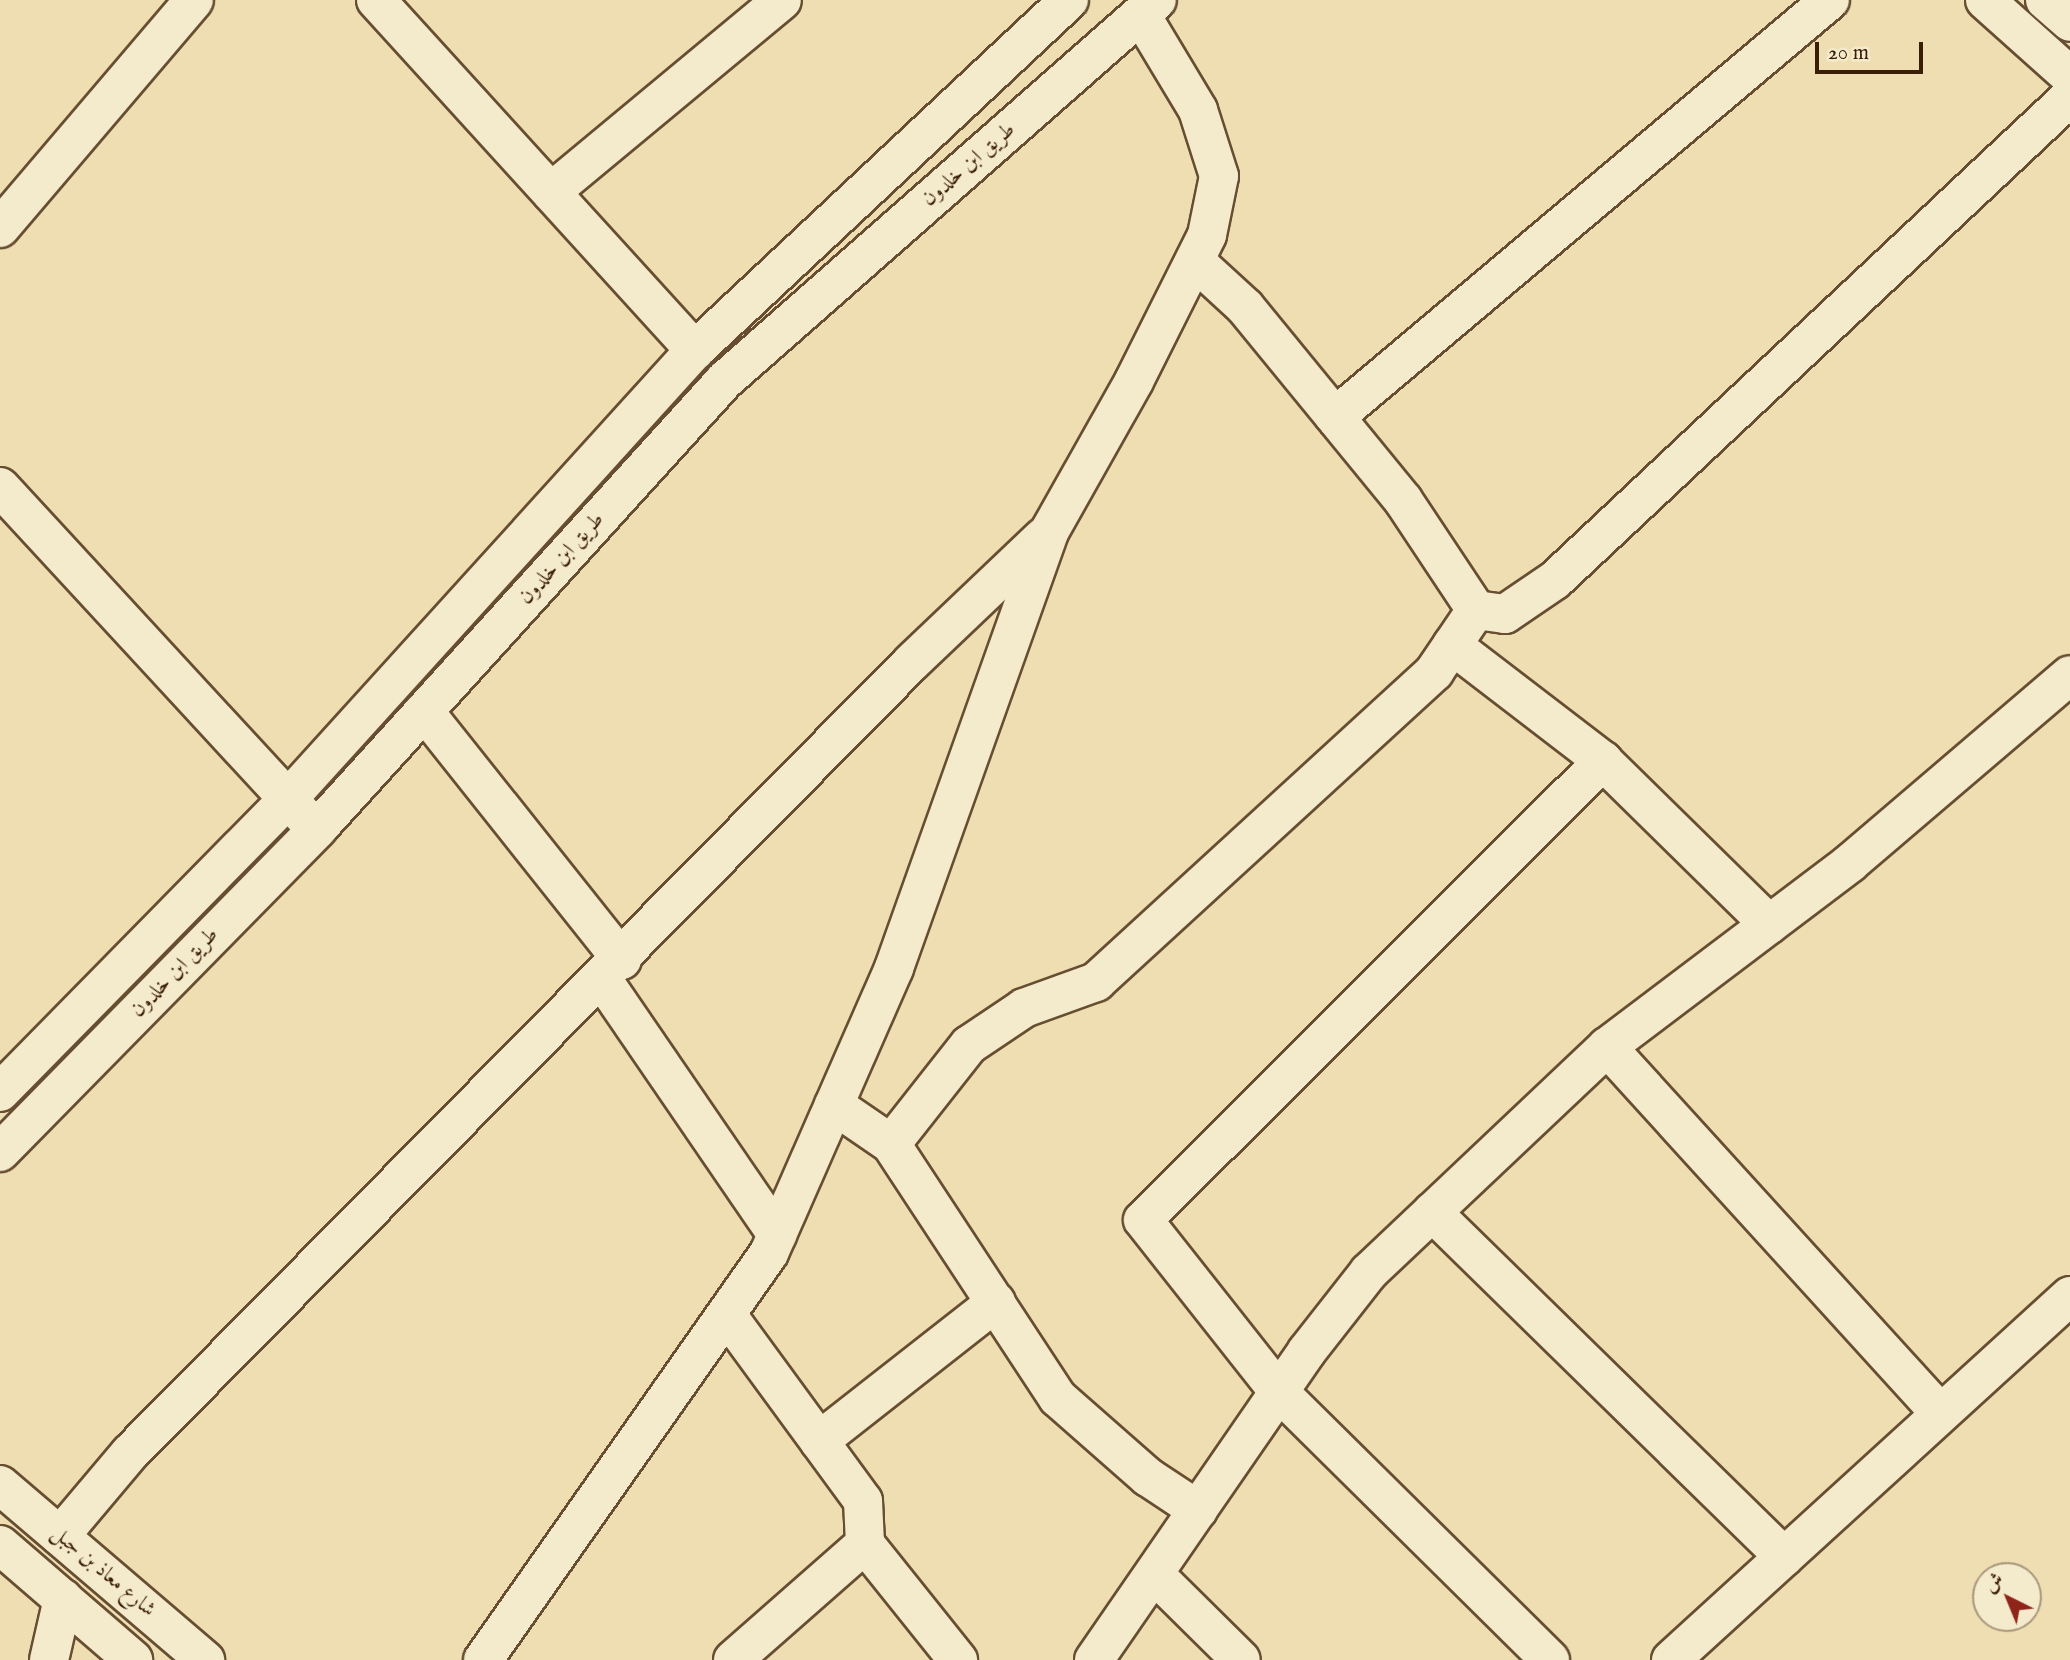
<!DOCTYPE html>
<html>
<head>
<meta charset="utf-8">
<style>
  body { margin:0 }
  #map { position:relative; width:2070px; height:1660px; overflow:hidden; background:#eedeb1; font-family:"IM FELL English",Amiri,serif }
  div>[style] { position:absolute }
  .roads { filter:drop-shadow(2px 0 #674e31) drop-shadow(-2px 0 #674e31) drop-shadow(0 2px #674e31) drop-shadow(0 -2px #674e31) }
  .minor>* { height:38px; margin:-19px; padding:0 19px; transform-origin:19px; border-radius:19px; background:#f4eacc }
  span { translate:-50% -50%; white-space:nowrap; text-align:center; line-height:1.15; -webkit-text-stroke:5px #f4eacc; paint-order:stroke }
  .street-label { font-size:21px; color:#3a1e06 }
  .north { position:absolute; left:1972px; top:1562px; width:70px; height:70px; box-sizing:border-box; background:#f4eacc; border:2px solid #aa987d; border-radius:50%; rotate:317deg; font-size:19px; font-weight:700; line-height:28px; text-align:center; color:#3a1e06 }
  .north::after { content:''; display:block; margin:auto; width:24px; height:32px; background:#8f2418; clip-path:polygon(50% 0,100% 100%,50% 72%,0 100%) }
  .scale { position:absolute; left:1815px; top:42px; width:108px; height:32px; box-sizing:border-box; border:4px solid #3a1e06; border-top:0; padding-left:9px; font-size:21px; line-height:24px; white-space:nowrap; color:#3a1e06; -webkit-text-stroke:5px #f4eacc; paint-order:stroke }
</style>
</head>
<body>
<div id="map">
  <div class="roads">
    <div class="minor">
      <i style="left:376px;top:0;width:474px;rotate:47.7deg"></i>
      <i style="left:1985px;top:0;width:114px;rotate:41.8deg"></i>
      <i style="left:2045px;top:0;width:33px;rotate:41deg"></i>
      <i style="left:551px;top:192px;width:300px;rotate:-39.7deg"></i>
      <i style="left:0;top:228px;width:299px;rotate:-49.6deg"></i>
      <i style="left:1335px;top:417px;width:647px;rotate:-40.11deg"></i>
      <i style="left:0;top:487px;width:449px;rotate:47.3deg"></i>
      <i style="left:1476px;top:610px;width:29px;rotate:8deg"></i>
      <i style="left:1505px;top:614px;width:60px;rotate:-34.2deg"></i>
      <i style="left:1555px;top:580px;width:706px;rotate:-43.16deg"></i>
      <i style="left:1452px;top:645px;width:190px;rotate:37.5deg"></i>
      <i style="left:1603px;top:761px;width:233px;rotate:44.5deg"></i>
      <i style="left:424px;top:711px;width:318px;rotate:51.5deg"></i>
      <i style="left:602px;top:979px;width:310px;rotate:55.6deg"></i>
      <i style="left:1607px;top:1047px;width:493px;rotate:47.7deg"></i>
      <i style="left:0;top:1092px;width:408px;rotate:-45.5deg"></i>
      <i style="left:286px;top:801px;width:609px;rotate:-47.8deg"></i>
      <i style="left:695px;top:350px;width:512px;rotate:-43.1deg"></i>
      <i style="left:834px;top:1105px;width:69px;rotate:34.4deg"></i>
      <i style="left:891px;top:1144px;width:304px;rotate:56.7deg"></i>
      <i style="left:1058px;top:1398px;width:120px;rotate:41.3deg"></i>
      <i style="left:1148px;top:1477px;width:60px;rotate:33.4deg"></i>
      <i style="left:891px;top:1144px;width:126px;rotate:-51.8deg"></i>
      <i style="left:969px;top:1045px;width:66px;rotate:-33.9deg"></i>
      <i style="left:1024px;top:1008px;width:77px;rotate:-19.9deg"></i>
      <i style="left:1096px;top:982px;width:459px;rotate:-42.5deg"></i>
      <i style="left:1434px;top:672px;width:75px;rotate:-55.9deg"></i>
      <i style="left:1476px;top:610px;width:132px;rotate:-123.6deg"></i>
      <i style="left:1403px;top:500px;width:249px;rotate:-129.3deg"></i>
      <i style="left:1245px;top:307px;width:68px;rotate:-137.4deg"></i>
      <i style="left:0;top:1152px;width:454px;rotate:-45.5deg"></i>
      <i style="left:318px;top:828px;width:605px;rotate:-47.75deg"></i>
      <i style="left:725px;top:380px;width:575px;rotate:-41.34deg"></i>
      <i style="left:1432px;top:1212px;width:493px;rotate:44.4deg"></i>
      <i style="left:727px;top:1315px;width:230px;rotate:53.8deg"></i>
      <i style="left:863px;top:1501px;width:43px;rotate:87.3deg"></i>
      <i style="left:819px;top:1441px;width:225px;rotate:-38.1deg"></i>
      <i style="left:0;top:1485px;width:270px;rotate:40.5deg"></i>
      <i style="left:60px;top:1536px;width:109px;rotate:-49.9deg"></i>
      <i style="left:130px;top:1453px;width:1112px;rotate:-45.33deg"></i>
      <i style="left:912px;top:662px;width:180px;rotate:-43.6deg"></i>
      <i style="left:0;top:1545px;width:176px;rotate:40.8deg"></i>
      <i style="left:1154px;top:1574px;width:122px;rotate:44.7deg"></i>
      <i style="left:49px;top:1660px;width:63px;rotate:-77.1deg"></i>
      <i style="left:483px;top:1660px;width:497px;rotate:-54.9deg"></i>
      <i style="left:769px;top:1253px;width:311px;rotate:-66.3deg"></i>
      <i style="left:894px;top:968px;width:463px;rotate:-70.4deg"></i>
      <i style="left:1049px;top:532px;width:173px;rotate:-60.6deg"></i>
      <i style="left:1134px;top:381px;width:163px;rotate:-63.4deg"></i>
      <i style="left:1207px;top:235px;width:60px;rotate:-78.5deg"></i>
      <i style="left:1219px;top:176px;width:69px;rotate:-107.7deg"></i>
      <i style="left:1198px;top:110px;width:111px;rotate:-121deg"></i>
      <i style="left:733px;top:1660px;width:176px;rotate:-41.3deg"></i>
      <i style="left:865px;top:1544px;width:149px;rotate:51.3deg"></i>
      <i style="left:1094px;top:1660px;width:375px;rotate:-55.4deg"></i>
      <i style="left:1307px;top:1351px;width:100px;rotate:-51.9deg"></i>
      <i style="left:1369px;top:1272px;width:328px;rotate:-43.4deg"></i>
      <i style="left:1607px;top:1047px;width:305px;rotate:-37.1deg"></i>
      <i style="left:1850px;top:863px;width:289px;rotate:-40.5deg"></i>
      <i style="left:1550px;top:1660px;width:381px;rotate:-135.3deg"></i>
      <i style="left:1279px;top:1392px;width:219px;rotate:-128.3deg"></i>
      <i style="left:1143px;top:1220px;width:650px;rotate:-44.94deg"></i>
      <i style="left:1671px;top:1660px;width:540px;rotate:-42.37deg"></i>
    </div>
  </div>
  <div class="street-label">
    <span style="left:969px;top:165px;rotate:-41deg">طريق ابن خلدون</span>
    <span style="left:562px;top:559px;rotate:-48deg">طريق ابن خلدون</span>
    <span style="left:175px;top:973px;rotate:-46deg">طريق ابن خلدون</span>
    <span style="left:103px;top:1572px;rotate:40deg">شارع معاذ بن جبل</span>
  </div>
  <div class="north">ش</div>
  <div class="scale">20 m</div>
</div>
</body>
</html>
